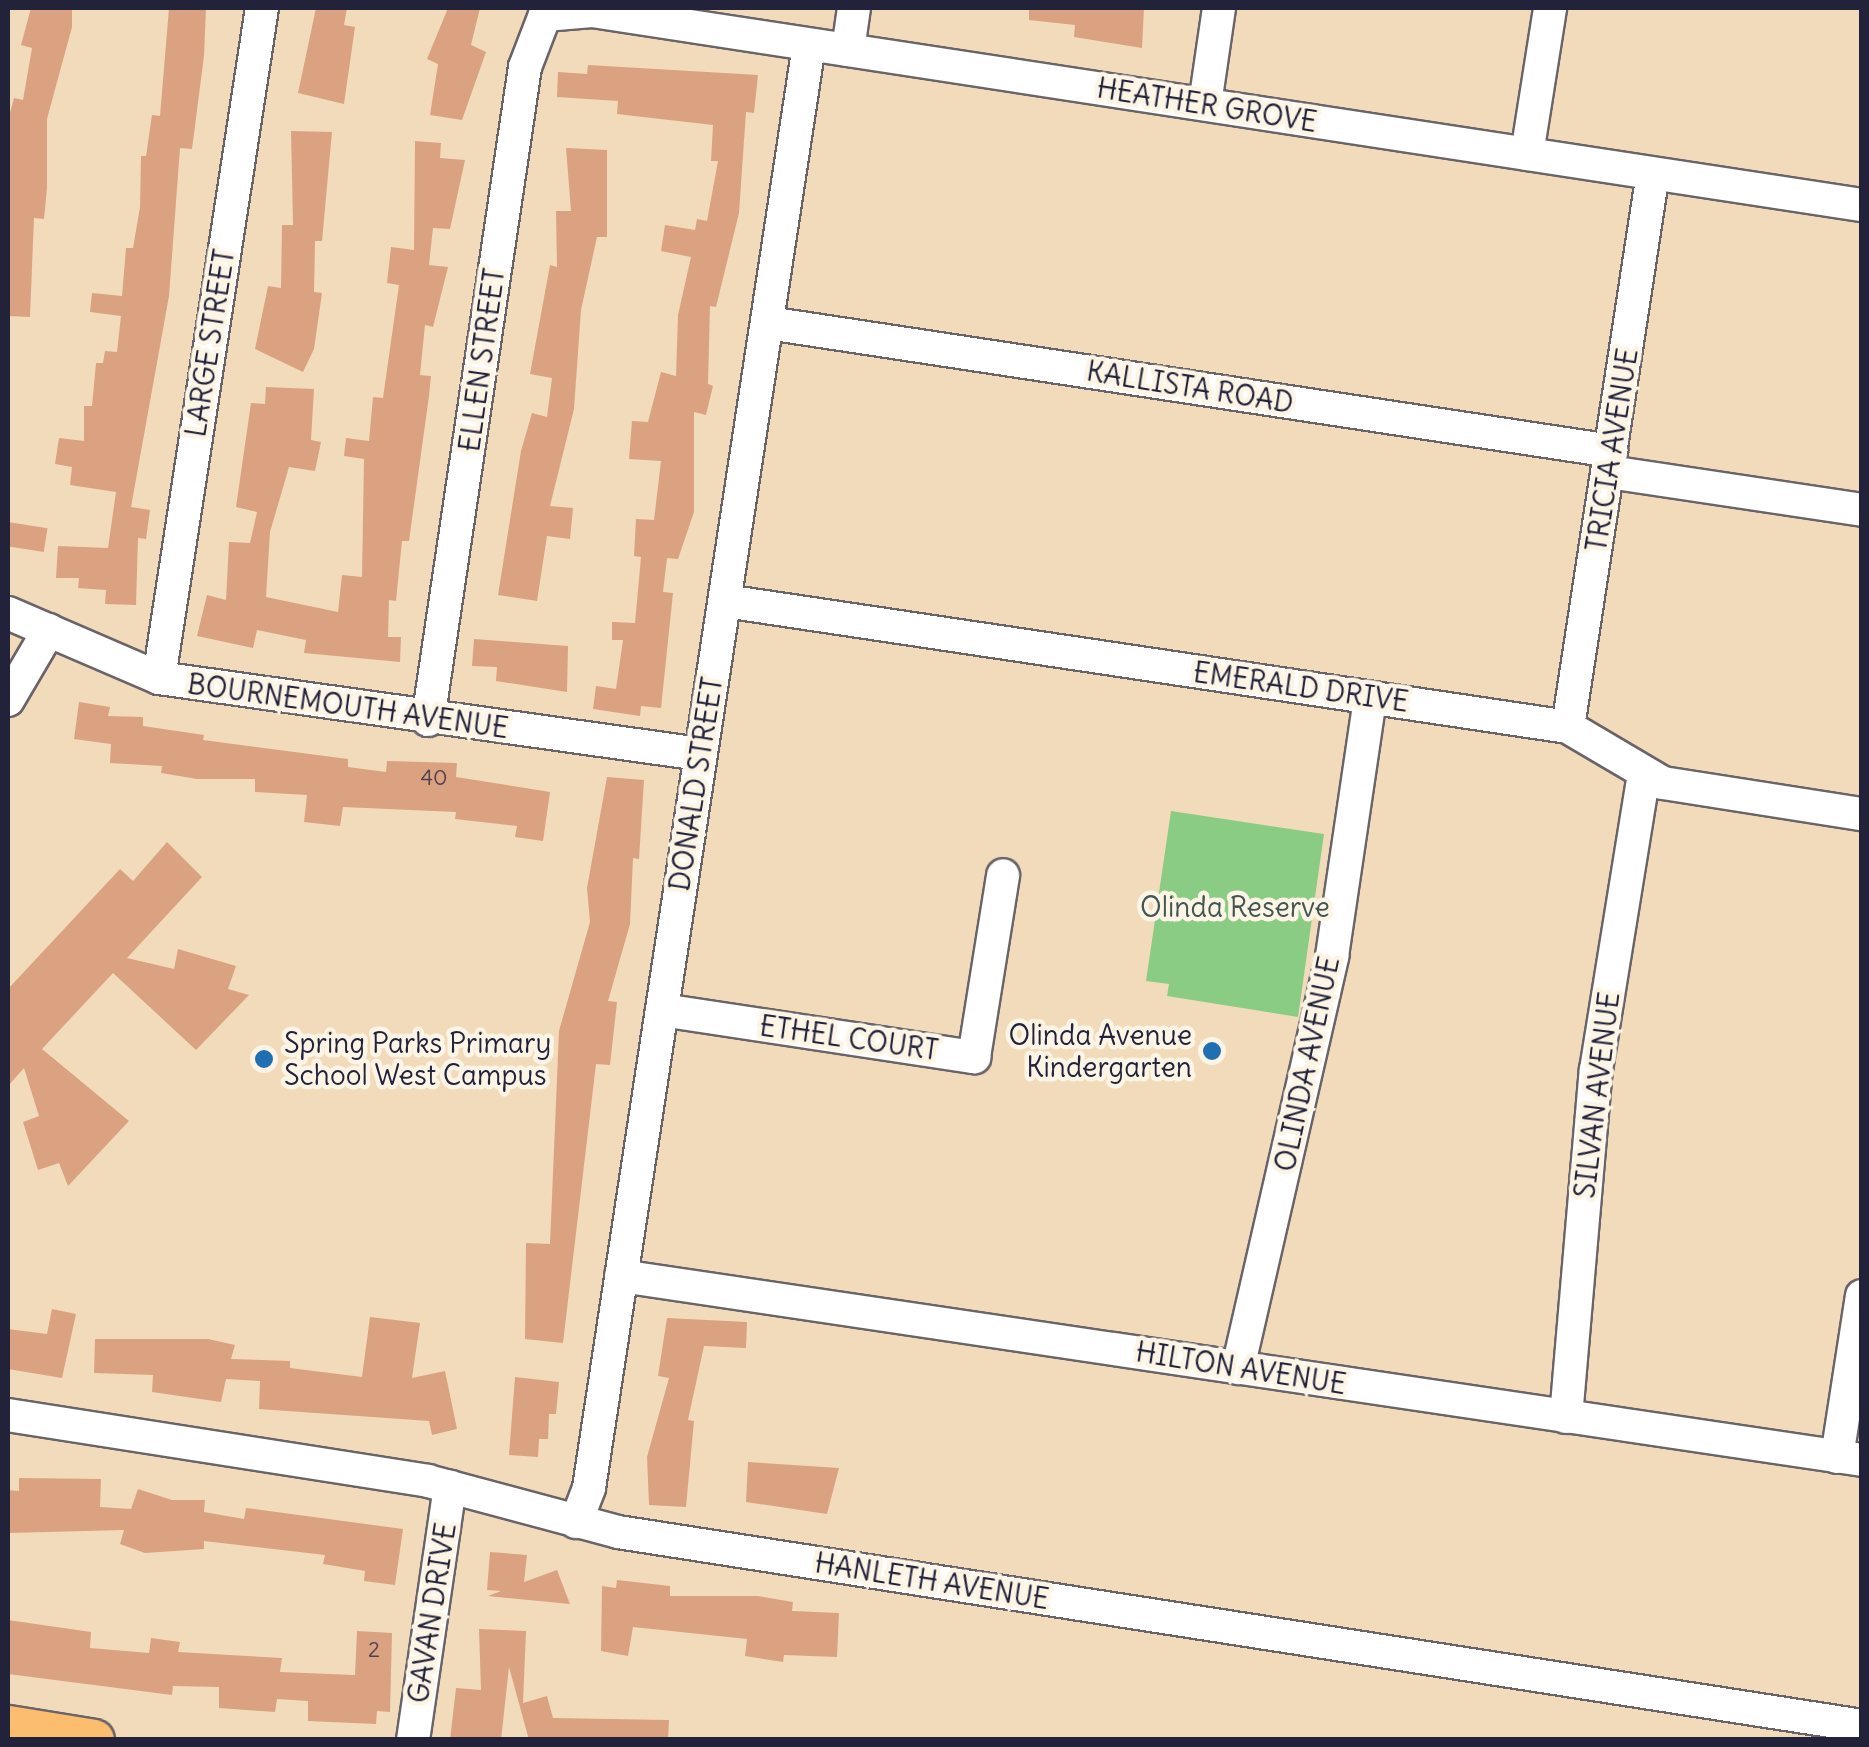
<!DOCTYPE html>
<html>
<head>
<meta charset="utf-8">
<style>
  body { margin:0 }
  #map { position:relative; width:1869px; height:1747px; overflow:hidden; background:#f1dbbb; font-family:Delius,sans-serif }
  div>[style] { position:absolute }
  .green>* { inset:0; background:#8bcc84 }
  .building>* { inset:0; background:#dba282; transform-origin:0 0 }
  .roads { filter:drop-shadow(2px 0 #6a6368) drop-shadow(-2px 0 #6a6368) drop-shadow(0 2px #6a6368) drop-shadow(0 -2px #6a6368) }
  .minor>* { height:32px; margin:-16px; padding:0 16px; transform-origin:16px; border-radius:16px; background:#fff }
  .major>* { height:40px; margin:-20px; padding:0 20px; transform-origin:20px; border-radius:20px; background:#fcbd6f }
  .dots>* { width:28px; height:28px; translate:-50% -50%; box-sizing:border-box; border:5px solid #fcf5e5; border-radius:50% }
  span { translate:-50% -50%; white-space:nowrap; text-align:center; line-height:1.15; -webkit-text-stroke:9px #fcf5e5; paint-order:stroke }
  .number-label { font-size:22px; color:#50424d }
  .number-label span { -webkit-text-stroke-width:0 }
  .street-label { font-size:28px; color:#22223b }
  .park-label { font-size:28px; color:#425551 }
  .poi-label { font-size:28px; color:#22223b }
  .right { translate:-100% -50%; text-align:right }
  .left { translate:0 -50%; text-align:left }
  .frame { position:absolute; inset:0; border:10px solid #22223b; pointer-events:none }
</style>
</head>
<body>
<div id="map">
  <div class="green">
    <i style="clip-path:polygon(1171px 811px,1324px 834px,1298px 1017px,1167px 996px,1169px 984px,1146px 981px)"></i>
  </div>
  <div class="building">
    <i style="clip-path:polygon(31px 8px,72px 8px,72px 27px,47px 119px,47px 188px,44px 219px,34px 218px,30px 317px,8px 316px,8px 120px,14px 98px,23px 100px,32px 48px,21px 45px)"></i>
    <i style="clip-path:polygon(169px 8px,206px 8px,204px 56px,192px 149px,180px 148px,169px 296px,131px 507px,150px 510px,146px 539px,138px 538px,136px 605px,105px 604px,106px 590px,78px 588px,79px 578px,56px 578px,58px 546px,108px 548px,116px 492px,70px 485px,72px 467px,55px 464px,59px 438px,84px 441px,84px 406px,92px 406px,96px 363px,103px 363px,105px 351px,117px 352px,121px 316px,90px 312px,92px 293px,122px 296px,126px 248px,133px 248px,140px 207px,141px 156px,146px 156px,152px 115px,160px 116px)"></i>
    <i style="clip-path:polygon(316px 8px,347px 8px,344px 25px,355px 27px,344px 104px,298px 93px)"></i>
    <i style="clip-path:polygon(448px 8px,480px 8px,471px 45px,486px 52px,462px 120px,430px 115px,438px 64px,427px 59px)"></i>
    <i style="clip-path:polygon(1029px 8px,1144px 8px,1142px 48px,1074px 37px,1075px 25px,1029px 20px)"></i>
    <i style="clip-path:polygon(588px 65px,758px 75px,754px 113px,746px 112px,739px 213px,716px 307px,710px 306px,708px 384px,713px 386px,706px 415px,694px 412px,694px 512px,678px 559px,667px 558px,663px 592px,673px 593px,661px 708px,641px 706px,640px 716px,593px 709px,596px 686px,616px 689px,623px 640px,612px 640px,612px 622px,635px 623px,641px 557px,634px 556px,636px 519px,654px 520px,661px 461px,629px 459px,632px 421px,648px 422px,661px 372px,676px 376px,678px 315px,691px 257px,661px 251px,665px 225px,695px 230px,697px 219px,707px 221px,718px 161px,711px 161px,713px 125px,617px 114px,618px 101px,557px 97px,558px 72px,587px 74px)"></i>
    <i style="clip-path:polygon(291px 131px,332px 132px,322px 241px,315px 241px,314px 292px,322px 293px,314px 349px,303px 372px,255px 349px,268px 286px,281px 288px,282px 225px,293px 225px)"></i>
    <i style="clip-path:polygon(415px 141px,441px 143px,440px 158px,465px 160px,450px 229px,433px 228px,429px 265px,448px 267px,433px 327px,425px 325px,420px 375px,431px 376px,429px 396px,409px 541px,402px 541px,396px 601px,389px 600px,388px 637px,401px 637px,400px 662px,304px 653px,306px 640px,257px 630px,253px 648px,197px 636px,207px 595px,226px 600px,229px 542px,250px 543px,257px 512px,236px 507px,251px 403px,265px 404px,266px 387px,314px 389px,311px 440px,321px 442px,315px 471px,289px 467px,270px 532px,266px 597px,338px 612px,342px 575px,362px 577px,364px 459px,344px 456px,346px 438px,369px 441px,373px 397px,383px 398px,399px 285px,387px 283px,391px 247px,414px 250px)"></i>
    <i style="clip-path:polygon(566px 148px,607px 150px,607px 237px,597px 237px,581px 310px,574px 409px,550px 506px,573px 508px,570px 539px,547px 536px,537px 601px,498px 595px,521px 451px,532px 413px,547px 417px,552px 378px,530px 374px,550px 265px,557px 267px,556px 211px,571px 211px)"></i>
    <i style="left:8px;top:522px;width:40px;height:24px;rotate:9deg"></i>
    <i style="clip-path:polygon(474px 639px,568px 646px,567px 692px,496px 681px,497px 667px,472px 666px)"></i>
    <i style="clip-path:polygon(79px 702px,110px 707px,108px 716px,143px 717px,143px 726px,204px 735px,203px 740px,348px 759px,348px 767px,386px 772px,387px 761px,457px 763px,456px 777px,550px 792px,543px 841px,515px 837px,517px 826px,455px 819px,456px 812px,343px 807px,340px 826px,304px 822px,307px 795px,255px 792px,255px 779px,197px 779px,161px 773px,162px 766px,110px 763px,111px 744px,74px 739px)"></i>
    <i style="clip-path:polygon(607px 777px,644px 780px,639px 859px,633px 858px,630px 924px,608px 1001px,617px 1002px,610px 1065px,596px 1064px,563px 1343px,525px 1339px,526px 1243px,550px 1244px,559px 1031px,590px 922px,587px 888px)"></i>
    <i style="clip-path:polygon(167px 842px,202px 877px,127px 958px,174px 969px,178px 949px,236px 966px,228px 989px,249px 995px,196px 1050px,113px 973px,42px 1049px,129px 1121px,68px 1186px,59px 1163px,38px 1170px,23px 1122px,39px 1116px,24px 1068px,8px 1086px,8px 989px,120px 869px,133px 881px)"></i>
    <i style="clip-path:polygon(52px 1309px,76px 1314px,62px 1378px,8px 1369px,8px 1329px,47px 1334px)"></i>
    <i style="clip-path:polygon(370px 1317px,420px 1323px,412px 1378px,445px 1371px,457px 1429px,432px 1435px,429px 1421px,259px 1409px,260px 1381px,226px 1379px,221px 1402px,152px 1392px,153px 1375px,94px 1373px,95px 1339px,208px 1339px,235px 1345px,231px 1359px,290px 1361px,290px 1368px,362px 1377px)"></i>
    <i style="clip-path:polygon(667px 1318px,747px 1322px,746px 1348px,704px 1346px,688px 1420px,694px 1421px,686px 1507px,649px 1505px,647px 1457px,669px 1378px,658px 1376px)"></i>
    <i style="clip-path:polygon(515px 1377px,559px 1382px,556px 1414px,549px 1414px,548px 1439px,539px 1439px,538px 1457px,509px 1455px)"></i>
    <i style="clip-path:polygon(748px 1462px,839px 1468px,827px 1514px,746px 1502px)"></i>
    <i style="clip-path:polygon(19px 1478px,101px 1479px,100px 1507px,131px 1509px,138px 1489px,172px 1500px,205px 1500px,204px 1512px,244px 1519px,246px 1508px,403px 1529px,395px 1585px,364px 1581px,365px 1571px,323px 1564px,325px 1555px,204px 1541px,204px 1549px,145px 1553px,120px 1544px,124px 1530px,8px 1533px,8px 1490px,19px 1491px)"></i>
    <i style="clip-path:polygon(490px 1552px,527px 1555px,524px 1582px,557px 1570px,570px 1604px,488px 1596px,501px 1591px,487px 1590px)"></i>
    <i style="clip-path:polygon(617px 1580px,670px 1586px,670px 1596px,758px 1596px,793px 1602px,792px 1611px,839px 1613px,837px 1657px,784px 1655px,783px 1662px,745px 1656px,747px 1639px,633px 1627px,628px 1656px,601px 1651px,602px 1586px,616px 1588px)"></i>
    <i style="clip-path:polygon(8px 1620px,91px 1632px,90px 1648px,149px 1653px,151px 1638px,180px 1642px,178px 1652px,282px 1658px,280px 1672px,355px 1675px,357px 1631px,392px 1633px,390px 1712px,377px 1711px,376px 1724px,308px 1721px,308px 1701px,277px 1699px,275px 1712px,219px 1708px,219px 1687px,173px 1686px,172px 1695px,8px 1674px)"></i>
    <i style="clip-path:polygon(479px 1629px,526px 1631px,523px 1703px,547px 1696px,553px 1718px,669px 1720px,668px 1740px,529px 1740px,509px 1667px,501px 1740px,450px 1740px,456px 1688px,481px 1690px)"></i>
  </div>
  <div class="roads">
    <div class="minor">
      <i style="left:848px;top:50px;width:42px;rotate:-81.9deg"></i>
      <i style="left:1205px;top:104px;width:97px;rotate:-81.7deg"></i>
      <i style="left:1527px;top:154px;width:148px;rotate:-81deg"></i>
      <i style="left:768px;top:323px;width:853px;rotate:8.63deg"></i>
      <i style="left:1609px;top:472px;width:256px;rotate:8.5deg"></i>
      <i style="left:725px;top:601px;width:852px;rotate:8.5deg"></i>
      <i style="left:1568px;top:727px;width:110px;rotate:30.5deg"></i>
      <i style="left:1663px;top:783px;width:201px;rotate:8.9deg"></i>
      <i style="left:8px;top:613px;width:164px;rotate:23.3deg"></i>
      <i style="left:159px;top:678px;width:546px;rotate:8deg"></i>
      <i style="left:159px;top:678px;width:678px;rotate:-81.26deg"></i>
      <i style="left:8px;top:700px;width:81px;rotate:-59.6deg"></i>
      <i style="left:428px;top:720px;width:660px;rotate:-81.55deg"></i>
      <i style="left:525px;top:67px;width:56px;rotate:-69deg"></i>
      <i style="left:545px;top:15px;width:47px;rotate:-4.9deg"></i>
      <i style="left:592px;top:11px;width:1285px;rotate:8.69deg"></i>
      <i style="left:1568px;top:727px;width:560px;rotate:-81.28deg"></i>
      <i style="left:662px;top:1010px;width:316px;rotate:8.6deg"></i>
      <i style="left:974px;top:1057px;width:184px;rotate:-80.9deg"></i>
      <i style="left:621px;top:1276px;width:1255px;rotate:8.43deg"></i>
      <i style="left:1238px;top:1368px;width:423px;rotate:-77.1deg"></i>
      <i style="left:1332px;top:956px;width:261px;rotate:-81.6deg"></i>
      <i style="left:8px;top:1415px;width:425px;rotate:8.9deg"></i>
      <i style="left:428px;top:1481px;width:197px;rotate:15deg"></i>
      <i style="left:618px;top:1532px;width:1259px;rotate:8.86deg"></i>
      <i style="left:1566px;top:1417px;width:348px;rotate:-85.1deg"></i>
      <i style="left:1596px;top:1070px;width:300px;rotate:-80.8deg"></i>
      <i style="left:1837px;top:1457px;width:163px;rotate:-81.2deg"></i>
      <i style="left:576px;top:1522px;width:36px;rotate:-69deg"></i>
      <i style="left:589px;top:1488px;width:1460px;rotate:-81.33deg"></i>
      <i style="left:413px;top:1740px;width:256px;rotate:-81.7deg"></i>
    </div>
    <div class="major">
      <i style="left:8px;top:1726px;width:87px;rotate:9.2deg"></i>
    </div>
  </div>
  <div class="dots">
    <i style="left:1212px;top:1051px;background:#1f6fb2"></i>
    <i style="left:264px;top:1059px;background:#1f6fb2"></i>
  </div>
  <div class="number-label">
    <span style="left:434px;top:778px">40</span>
    <span style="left:374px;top:1650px">2</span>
  </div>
  <div class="street-label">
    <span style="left:1207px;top:105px;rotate:9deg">HEATHER GROVE</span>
    <span style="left:210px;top:343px;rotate:-81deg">LARGE STREET</span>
    <span style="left:482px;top:360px;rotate:-82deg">ELLEN STREET</span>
    <span style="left:1190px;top:387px;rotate:9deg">KALLISTA ROAD</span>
    <span style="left:1612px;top:450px;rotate:-81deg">TRICIA AVENUE</span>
    <span style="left:1301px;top:687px;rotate:8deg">EMERALD DRIVE</span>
    <span style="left:348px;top:706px;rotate:8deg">BOURNEMOUTH AVENUE</span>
    <span style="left:696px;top:784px;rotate:-81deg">DONALD STREET</span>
    <span style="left:849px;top:1038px;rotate:8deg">ETHEL COURT</span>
    <span style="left:1307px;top:1064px;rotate:-78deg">OLINDA AVENUE</span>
    <span style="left:1597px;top:1095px;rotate:-83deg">SILVAN AVENUE</span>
    <span style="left:1241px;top:1368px;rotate:9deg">HILTON AVENUE</span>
    <span style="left:932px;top:1581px;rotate:9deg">HANLETH AVENUE</span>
    <span style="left:432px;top:1613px;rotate:-81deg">GAVAN DRIVE</span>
  </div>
  <div class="park-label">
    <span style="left:1235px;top:907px">Olinda Reserve</span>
  </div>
  <div class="poi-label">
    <span class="right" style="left:1192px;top:1051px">Olinda Avenue<br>Kindergarten</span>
    <span class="left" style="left:284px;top:1059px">Spring Parks Primary<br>School West Campus</span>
  </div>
  <div class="frame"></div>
</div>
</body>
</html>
